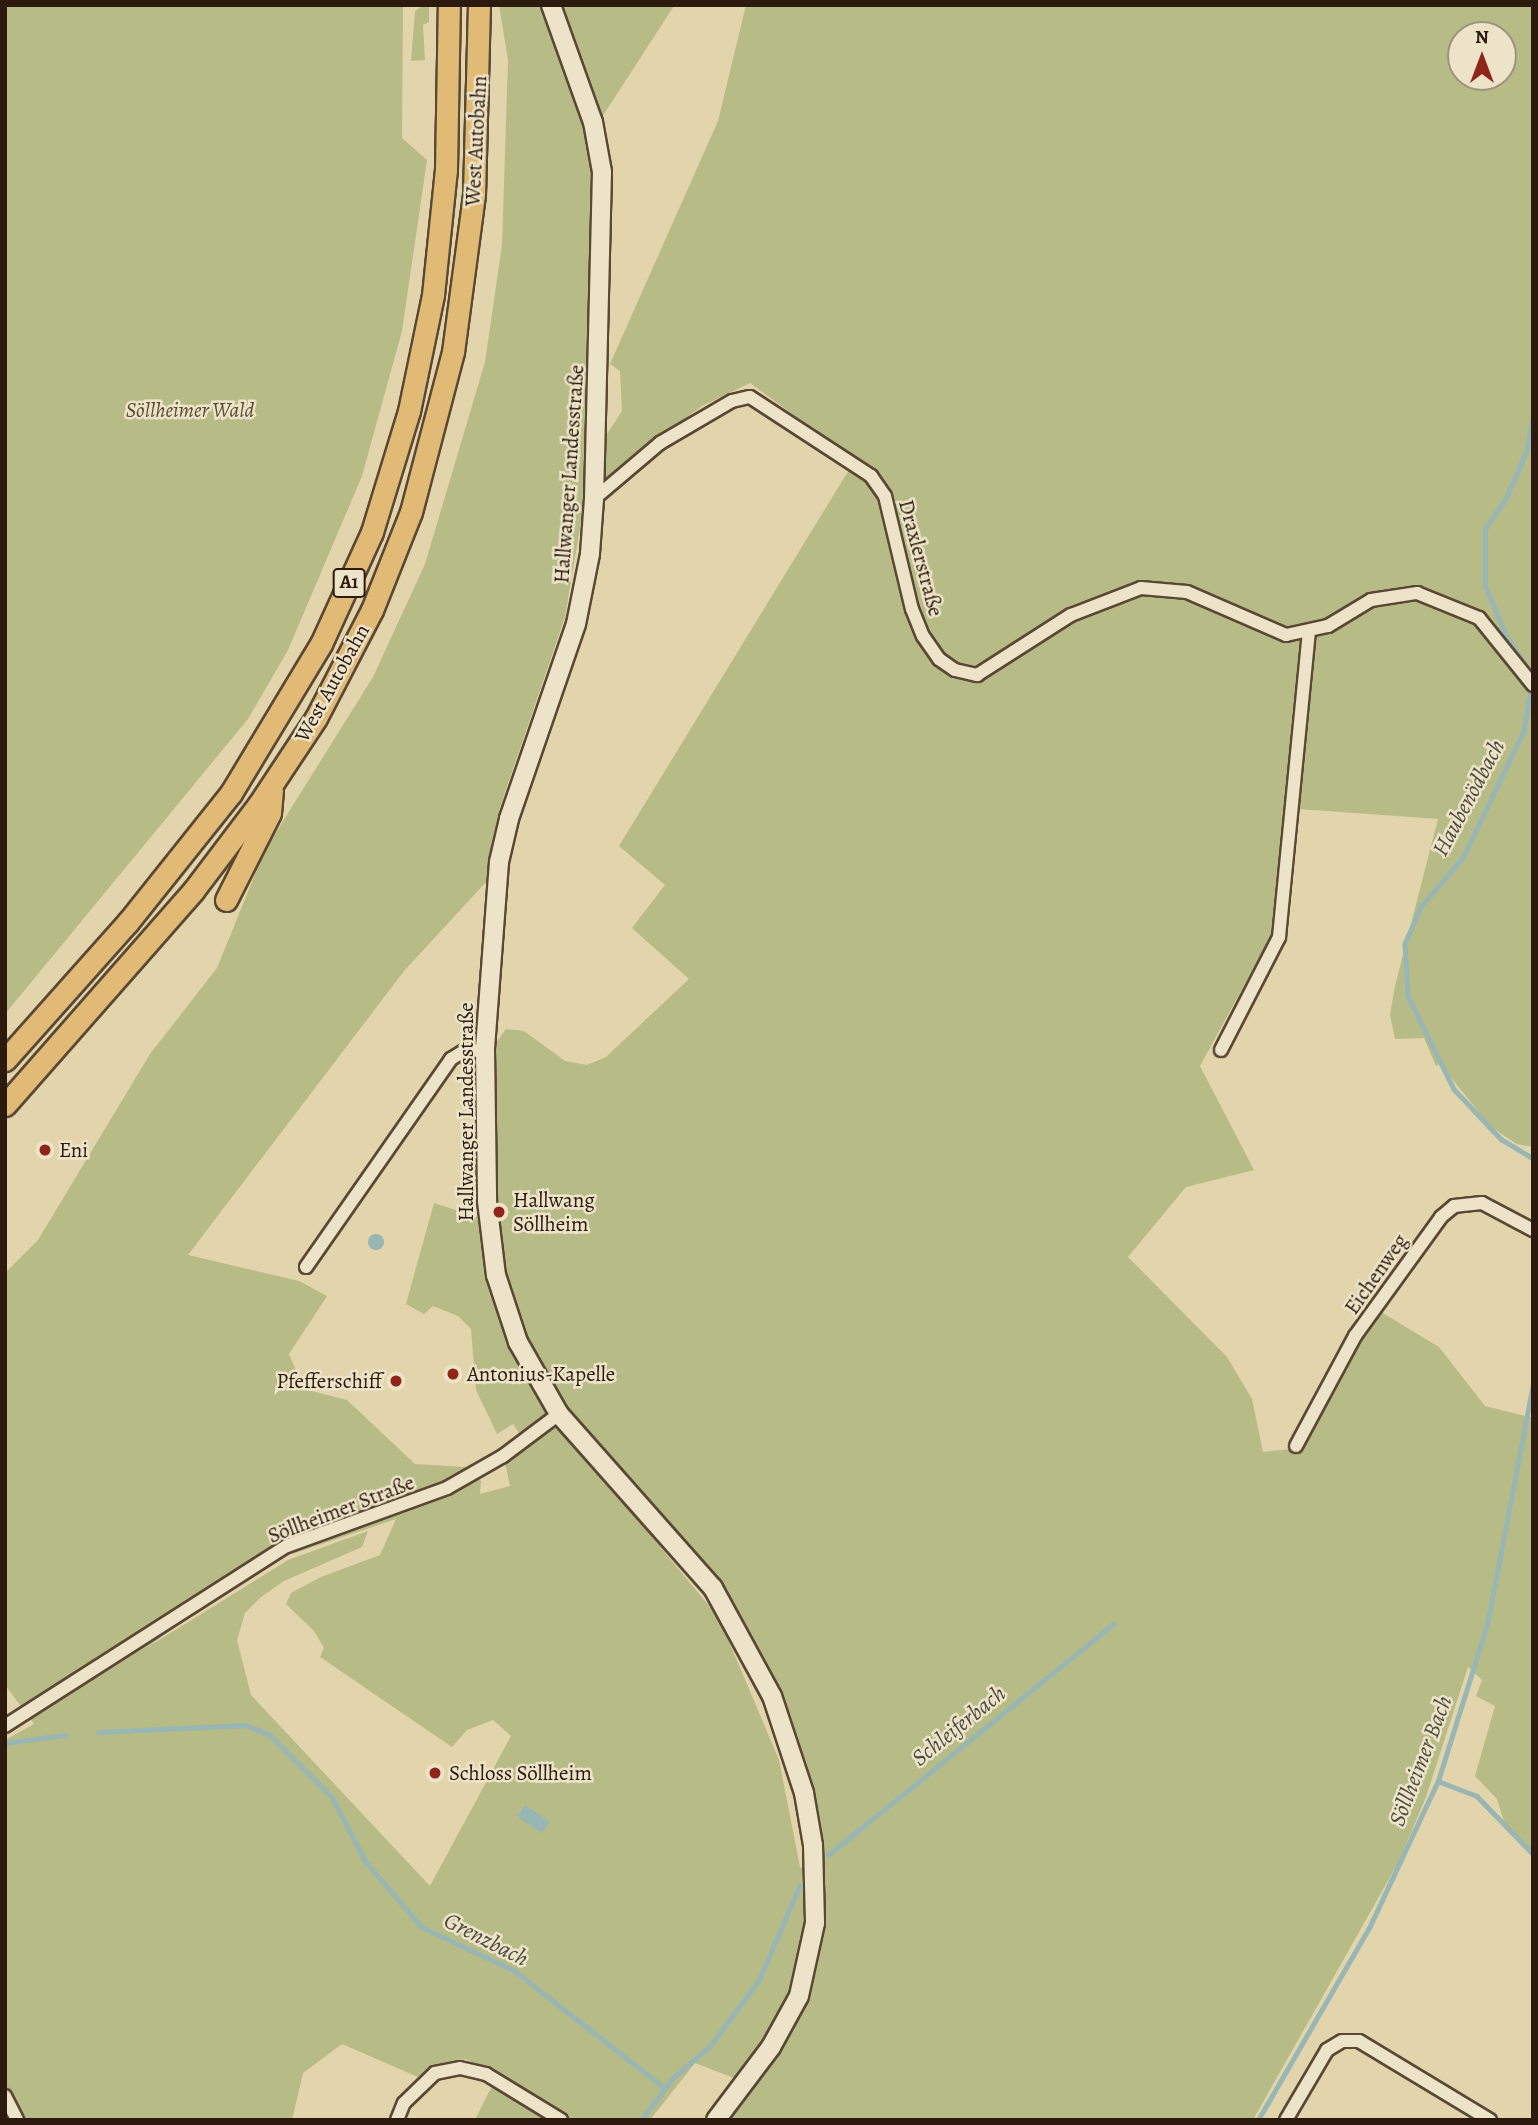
<!DOCTYPE html>
<html>
<head>
<meta charset="utf-8">
<style>
  body { margin:0 }
  #map { position:relative; width:1538px; height:2125px; overflow:hidden; background:#e2d4ab; font-family:Alegreya,serif }
  div>[style] { position:absolute }
  .green>* { inset:0; background:#b7bc86 }
  .water>* { inset:0; background:#98b6b3; transform-origin:0 0 }
  .round { border-radius:50% }
  .stream>* { height:4.5px; margin:-2.25px; padding:0 2.25px; transform-origin:2.25px; border-radius:2.25px; background:#98b6b3 }
  .roads { filter:drop-shadow(2px 0 #594834) drop-shadow(-2px 0 #594834) drop-shadow(0 2px #594834) drop-shadow(0 -2px #594834) }
  .street>* { height:12px; margin:-6px; padding:0 6px; transform-origin:6px; border-radius:6px; background:#ece3c8 }
  .secondary>* { height:18px; margin:-9px; padding:0 9px; transform-origin:9px; border-radius:9px; background:#ece3c8 }
  .highway>* { height:21px; margin:-10.5px; padding:0 10.5px; transform-origin:10.5px; border-radius:10.5px; background:#e1ba76 }
  .dots>* { width:19px; height:19px; translate:-50% -50%; box-sizing:border-box; border:4px solid #ece3c8; border-radius:50% }
  span { translate:-50% -50%; white-space:nowrap; text-align:center; line-height:1.15; -webkit-text-stroke:5px #ece3c8; paint-order:stroke }
  .shield-label span { padding:2px 5px; background:#ece3c8; border:2px solid; border-radius:5px; -webkit-text-stroke-width:0 }
  .shield-label { font-size:19px; color:#2b1a0d; font-weight:700 }
  .street-label { font-size:21px; color:#2b1a0d }
  .park-label { font-size:21px; color:#554b31; font-style:italic }
  .poi-label { font-size:21px; color:#2b1a0d }
  .left { translate:0 -50%; text-align:left }
  .right { translate:-100% -50%; text-align:right }
  .water-label { font-size:23px; color:#4c493f; font-style:italic }
  .frame { position:absolute; inset:0; border:7px solid #2b1a0d; pointer-events:none }
  .north { position:absolute; left:1447px; top:21px; width:70px; height:70px; box-sizing:border-box; background:#ece3c8; border:2px solid #9f937d; border-radius:50%; rotate:0deg; font-size:19px; font-weight:700; line-height:28px; text-align:center; color:#2b1a0d }
  .north::after { content:''; display:block; margin:auto; width:24px; height:32px; background:#8f2418; clip-path:polygon(50% 0,100% 100%,50% 72%,0 100%) }
</style>
</head>
<body>
<div id="map">
  <div class="green">
    <i style="clip-path:polygon(5px 5px,403px 5px,402px 138px,427px 160px,402px 331px,362px 476px,288px 650px,248px 719px,5px 1014px)"></i>
    <i style="clip-path:polygon(evenodd,499px 5px,541px 5px,577px 102px,594px 174px,583px 510px,565px 617px,499px 810px,487px 881px,404px 971px,188px 1255px,299px 1281px,327px 1296px,289px 1354px,304px 1389px,347px 1400px,415px 1464px,465px 1467px,481px 1481px,480px 1494px,510px 1486px,505px 1463px,528px 1446px,513px 1424px,497px 1434px,476px 1390px,471px 1329px,458px 1316px,433px 1306px,424px 1314px,406px 1304px,434px 1203px,496px 1223px,493px 1047px,506px 1029px,524px 1031px,565px 1061px,587px 1065px,606px 1057px,689px 979px,632px 928px,665px 885px,619px 846px,855px 460px,750px 383px,702px 406px,604px 479px,607px 434px,622px 411px,620px 371px,610px 364px,718px 121px,746px 5px,1533px 5px,1533px 1147px,1517px 1144px,1491px 1127px,1440px 1064px,1436px 1066px,1424px 1038px,1395px 1039px,1390px 1015px,1395px 986px,1438px 819px,1285px 808px,1276px 927px,1200px 1066px,1254px 1170px,1186px 1187px,1128px 1257px,1227px 1357px,1252px 1399px,1263px 1452px,1300px 1448px,1354px 1348px,1381px 1312px,1439px 1347px,1485px 1406px,1533px 1418px,1533px 1855px,1505px 1825px,1497px 1799px,1475px 1776px,1495px 1706px,1476px 1696px,1482px 1680px,1468px 1667px,1426px 1797px,1398px 1863px,1253px 2120px,726px 2120px,800px 2015px,816px 1970px,824px 1921px,821px 1841px,801px 1751px,765px 1660px,705px 1566px,664px 1517px,648px 1532px,719px 1618px,779px 1760px,800px 1867px,809px 1871px,808px 1915px,790px 1998px,745px 2072px,734px 2078px,695px 2063px,650px 2120px,475px 2120px,497px 2076px,466px 2059px,431px 2065px,418px 2077px,342px 2044px,303px 2073px,292px 2120px,5px 2120px,5px 1740px,34px 1724px,5px 1685px,5px 1273px,38px 1240px,150px 1054px,217px 968px,265px 850px,373px 677px,425px 564px,485px 362px,502px 245px,508px 60px,499px 5px,1461px 35px,1503px 35px,1503px 77px,1461px 77px,1461px 35px,499px 5px,396px 1519px,380px 1555px,321px 1577px,291px 1593px,286px 1604px,314px 1631px,324px 1648px,320px 1657px,452px 1747px,467px 1730px,493px 1720px,511px 1736px,430px 1886px,251px 1695px,237px 1640px,245px 1613px,261px 1597px,284px 1581px,362px 1547px,368px 1531px,288px 1560px,148px 1647px,196px 1611px,286px 1556px,396px 1519px)"></i>
    <i style="clip-path:polygon(562px 5px,674px 6px,602px 117px,564px 10px)"></i>
    <i style="clip-path:polygon(421px 7px,429px 7px,429px 22px,423px 25px,425px 60px,411px 61px,415px 11px)"></i>
  </div>
  <div class="water">
    <i class="round" style="left:368px;top:1234px;width:16px;height:16px"></i>
    <i style="left:525px;top:1805px;width:30px;height:14px;rotate:34deg"></i>
  </div>
  <div class="stream">
    <i style="left:1529px;top:671px;width:42px;rotate:-123.3deg"></i>
    <i style="left:1506px;top:636px;width:54px;rotate:-112.8deg"></i>
    <i style="left:1485px;top:586px;width:57px;rotate:-90deg"></i>
    <i style="left:1485px;top:529px;width:40px;rotate:-56deg"></i>
    <i style="left:1507px;top:496px;width:48px;rotate:-66.6deg"></i>
    <i style="left:1526px;top:452px;width:36px;rotate:-79deg"></i>
    <i style="left:1532px;top:685px;width:47px;rotate:99.9deg"></i>
    <i style="left:1524px;top:731px;width:72px;rotate:115.5deg"></i>
    <i style="left:1493px;top:796px;width:69px;rotate:115.8deg"></i>
    <i style="left:1463px;top:858px;width:65px;rotate:130.6deg"></i>
    <i style="left:1421px;top:907px;width:40px;rotate:113.4deg"></i>
    <i style="left:1405px;top:944px;width:52px;rotate:86.7deg"></i>
    <i style="left:1408px;top:996px;width:104px;rotate:63.7deg"></i>
    <i style="left:1454px;top:1089px;width:69px;rotate:46.8deg"></i>
    <i style="left:1501px;top:1139px;width:37px;rotate:31deg"></i>
    <i style="left:98px;top:1732px;width:148px;rotate:-2.7deg"></i>
    <i style="left:246px;top:1725px;width:26px;rotate:23deg"></i>
    <i style="left:270px;top:1735px;width:88px;rotate:45deg"></i>
    <i style="left:332px;top:1797px;width:73px;rotate:62.4deg"></i>
    <i style="left:366px;top:1862px;width:86px;rotate:49.3deg"></i>
    <i style="left:422px;top:1927px;width:103px;rotate:25.3deg"></i>
    <i style="left:515px;top:1971px;width:190px;rotate:38deg"></i>
    <i style="left:5px;top:1743px;width:61px;rotate:-7.6deg"></i>
    <i style="left:1438px;top:1781px;width:42px;rotate:21deg"></i>
    <i style="left:1477px;top:1796px;width:81px;rotate:46deg"></i>
    <i style="left:828px;top:1855px;width:367px;rotate:-39deg"></i>
    <i style="left:641px;top:2120px;width:53px;rotate:-52.7deg"></i>
    <i style="left:673px;top:2078px;width:49px;rotate:-40.9deg"></i>
    <i style="left:710px;top:2046px;width:82px;rotate:-53.4deg"></i>
    <i style="left:759px;top:1980px;width:103px;rotate:-66.7deg"></i>
    <i style="left:1258px;top:2120px;width:222px;rotate:-60deg"></i>
    <i style="left:1369px;top:1928px;width:162px;rotate:-64.9deg"></i>
    <i style="left:1438px;top:1781px;width:164px;rotate:-72.6deg"></i>
    <i style="left:1487px;top:1625px;width:245px;rotate:-79.2deg"></i>
  </div>
  <div class="roads">
    <div class="street">
      <i style="left:594px;top:499px;width:87px;rotate:-40.3deg"></i>
      <i style="left:660px;top:443px;width:83px;rotate:-30.3deg"></i>
      <i style="left:732px;top:401px;width:18px;rotate:-13deg"></i>
      <i style="left:750px;top:397px;width:145px;rotate:33.1deg"></i>
      <i style="left:871px;top:476px;width:24px;rotate:55deg"></i>
      <i style="left:885px;top:496px;width:116px;rotate:76.6deg"></i>
      <i style="left:912px;top:609px;width:29px;rotate:68deg"></i>
      <i style="left:923px;top:636px;width:28px;rotate:55deg"></i>
      <i style="left:939px;top:659px;width:19px;rotate:35deg"></i>
      <i style="left:955px;top:670px;width:23px;rotate:13deg"></i>
      <i style="left:977px;top:675px;width:112px;rotate:-32.6deg"></i>
      <i style="left:1071px;top:615px;width:75px;rotate:-21.1deg"></i>
      <i style="left:1141px;top:588px;width:46px;rotate:5deg"></i>
      <i style="left:1187px;top:592px;width:108px;rotate:23.5deg"></i>
      <i style="left:1286px;top:635px;width:43px;rotate:-12.1deg"></i>
      <i style="left:1328px;top:626px;width:50px;rotate:-31.2deg"></i>
      <i style="left:1371px;top:600px;width:47px;rotate:-8.7deg"></i>
      <i style="left:1417px;top:593px;width:67px;rotate:22deg"></i>
      <i style="left:1479px;top:618px;width:86px;rotate:51.1deg"></i>
      <i style="left:1221px;top:1050px;width:127px;rotate:-62.8deg"></i>
      <i style="left:1279px;top:937px;width:305px;rotate:-84.4deg"></i>
      <i style="left:306px;top:1267px;width:254px;rotate:-55.1deg"></i>
      <i style="left:451px;top:1059px;width:15px;rotate:-32deg"></i>
      <i style="left:464px;top:1051px;width:21px;rotate:-3deg"></i>
      <i style="left:1296px;top:1446px;width:125px;rotate:-61.8deg"></i>
      <i style="left:1355px;top:1336px;width:147px;rotate:-54.1deg"></i>
      <i style="left:1441px;top:1217px;width:17px;rotate:-40deg"></i>
      <i style="left:1454px;top:1206px;width:28px;rotate:-6deg"></i>
      <i style="left:1482px;top:1203px;width:58px;rotate:27.9deg"></i>
      <i style="left:5px;top:1726px;width:335px;rotate:-32.6deg"></i>
      <i style="left:287px;top:1546px;width:170px;rotate:-19.9deg"></i>
      <i style="left:447px;top:1488px;width:64px;rotate:-29.7deg"></i>
      <i style="left:503px;top:1456px;width:70px;rotate:-36.9deg"></i>
      <i style="left:5px;top:2096px;width:27px;rotate:63deg"></i>
      <i style="left:397px;top:2120px;width:18px;rotate:-68deg"></i>
      <i style="left:404px;top:2103px;width:43px;rotate:-44.1deg"></i>
      <i style="left:435px;top:2073px;width:25px;rotate:-11deg"></i>
      <i style="left:460px;top:2068px;width:27px;rotate:13deg"></i>
      <i style="left:486px;top:2074px;width:88px;rotate:31.5deg"></i>
      <i style="left:1286px;top:2120px;width:81px;rotate:-59.6deg"></i>
      <i style="left:1327px;top:2050px;width:17px;rotate:-31deg"></i>
      <i style="left:1342px;top:2041px;width:17px"></i>
      <i style="left:1359px;top:2041px;width:153px;rotate:31.1deg"></i>
    </div>
    <div class="secondary">
      <i style="left:551px;top:5px;width:124px;rotate:70.3deg"></i>
      <i style="left:593px;top:122px;width:51px;rotate:79.8deg"></i>
      <i style="left:602px;top:172px;width:327px;rotate:91.4deg"></i>
      <i style="left:594px;top:499px;width:55px;rotate:94.2deg"></i>
      <i style="left:590px;top:554px;width:71px;rotate:101.3deg"></i>
      <i style="left:576px;top:624px;width:206px;rotate:109deg"></i>
      <i style="left:509px;top:819px;width:44px;rotate:103.1deg"></i>
      <i style="left:499px;top:862px;width:189px;rotate:94.3deg"></i>
      <i style="left:485px;top:1050px;width:151px;rotate:89.2deg"></i>
      <i style="left:487px;top:1201px;width:75px;rotate:83.1deg"></i>
      <i style="left:496px;top:1275px;width:71px;rotate:71.8deg"></i>
      <i style="left:518px;top:1342px;width:83px;rotate:60.3deg"></i>
      <i style="left:559px;top:1414px;width:232px;rotate:48.5deg"></i>
      <i style="left:713px;top:1588px;width:123px;rotate:61.4deg"></i>
      <i style="left:772px;top:1696px;width:102px;rotate:71.7deg"></i>
      <i style="left:804px;top:1793px;width:53px;rotate:80.2deg"></i>
      <i style="left:813px;top:1845px;width:78px;rotate:88.5deg"></i>
      <i style="left:815px;top:1923px;width:75px;rotate:102.4deg"></i>
      <i style="left:799px;top:1996px;width:58px;rotate:118.8deg"></i>
      <i style="left:771px;top:2047px;width:91px;rotate:127deg"></i>
    </div>
    <div class="highway">
      <i style="left:226px;top:900px;width:97px;rotate:-63.2deg"></i>
      <i style="left:270px;top:813px;width:23px;rotate:-85deg"></i>
      <i style="left:5px;top:1060px;width:185px;rotate:-48.3deg"></i>
      <i style="left:128px;top:922px;width:165px;rotate:-51.4deg"></i>
      <i style="left:231px;top:793px;width:174px;rotate:-58.9deg"></i>
      <i style="left:321px;top:644px;width:123px;rotate:-65.5deg"></i>
      <i style="left:372px;top:532px;width:127px;rotate:-73deg"></i>
      <i style="left:409px;top:411px;width:118px;rotate:-78.3deg"></i>
      <i style="left:433px;top:295px;width:126px;rotate:-84.1deg"></i>
      <i style="left:446px;top:170px;width:165px;rotate:-89deg"></i>
      <i style="left:5px;top:1105px;width:285px;rotate:-48.7deg"></i>
      <i style="left:193px;top:891px;width:109px;rotate:-52.8deg"></i>
      <i style="left:259px;top:804px;width:103px;rotate:-56.5deg"></i>
      <i style="left:316px;top:718px;width:122px;rotate:-62.6deg"></i>
      <i style="left:372px;top:610px;width:105px;rotate:-68.3deg"></i>
      <i style="left:411px;top:512px;width:165px;rotate:-75.3deg"></i>
      <i style="left:453px;top:352px;width:158px;rotate:-82.4deg"></i>
      <i style="left:474px;top:195px;width:190px;rotate:-88.5deg"></i>
    </div>
  </div>
  <div class="dots">
    <i style="left:45px;top:1150px;background:#8f2418"></i>
    <i style="left:499px;top:1212px;background:#8f2418"></i>
    <i style="left:453px;top:1374px;background:#8f2418"></i>
    <i style="left:396px;top:1381px;background:#8f2418"></i>
    <i style="left:435px;top:1773px;background:#8f2418"></i>
  </div>
  <div class="shield-label">
    <span style="left:349px;top:583px">A1</span>
  </div>
  <div class="street-label">
    <span style="left:476px;top:141px;rotate:-87deg">West Autobahn</span>
    <span style="left:569px;top:474px;rotate:-86deg">Hallwanger Landesstraße</span>
    <span style="left:921px;top:558px;rotate:75deg">Draxlerstraße</span>
    <span style="left:332px;top:683px;rotate:-61deg">West Autobahn</span>
    <span style="left:466px;top:1112px;rotate:-90deg">Hallwanger Landesstraße</span>
    <span style="left:1376px;top:1274px;rotate:-55deg">Eichenweg</span>
    <span style="left:341px;top:1509px;rotate:-21deg">Söllheimer Straße</span>
  </div>
  <div class="park-label">
    <span style="left:190px;top:410px">Söllheimer Wald</span>
  </div>
  <div class="poi-label">
    <span class="left" style="left:59px;top:1150px">Eni</span>
    <span class="left" style="left:513px;top:1212px">Hallwang<br>Söllheim</span>
    <span class="left" style="left:467px;top:1374px">Antonius-Kapelle</span>
    <span class="right" style="left:382px;top:1381px">Pfefferschiff</span>
    <span class="left" style="left:449px;top:1773px">Schloss Söllheim</span>
  </div>
  <div class="water-label">
    <span style="left:1469px;top:798px;rotate:-62deg">Haubenödbach</span>
    <span style="left:959px;top:1726px;rotate:-39deg">Schleiferbach</span>
    <span style="left:1421px;top:1761px;rotate:-69deg">Söllheimer Bach</span>
    <span style="left:486px;top:1940px;rotate:27deg">Grenzbach</span>
  </div>
  <div class="frame"></div>
  <div class="north">N</div>
</div>
</body>
</html>
